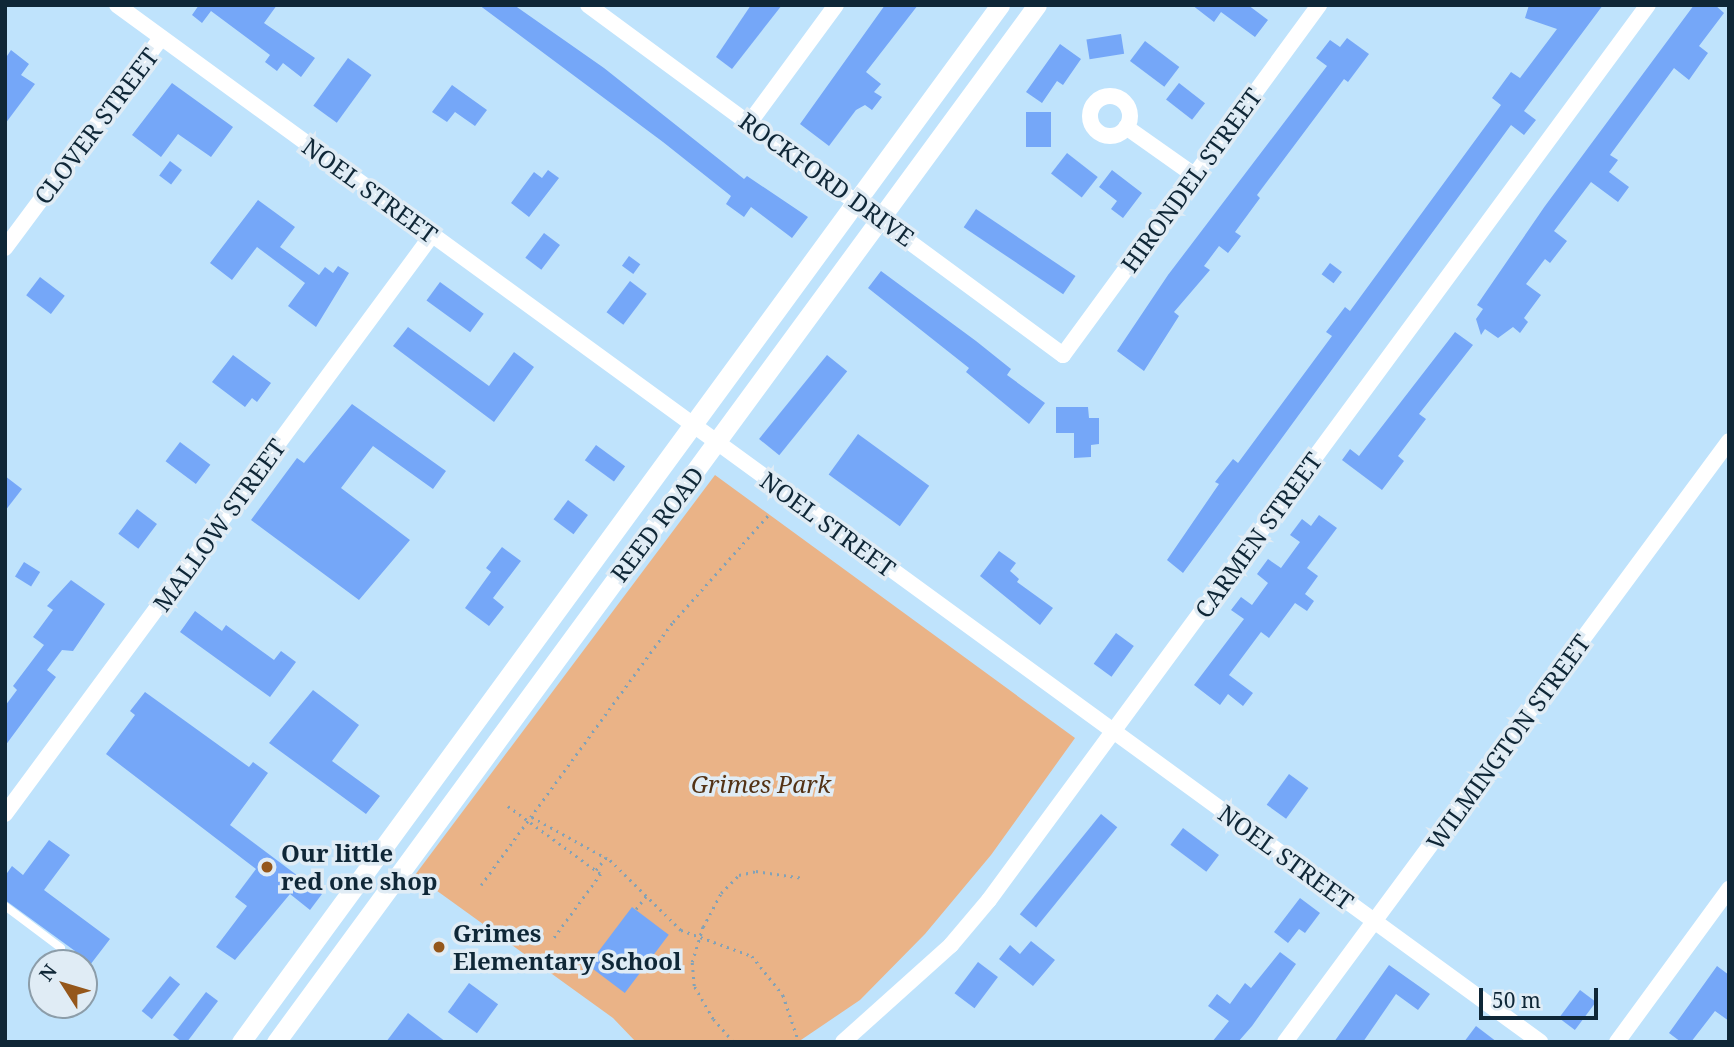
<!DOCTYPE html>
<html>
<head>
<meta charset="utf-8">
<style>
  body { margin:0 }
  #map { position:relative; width:1734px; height:1047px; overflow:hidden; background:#bfe3fc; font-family:"Noto Serif",serif }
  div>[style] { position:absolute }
  .green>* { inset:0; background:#eab387 }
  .building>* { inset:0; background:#75a7f8; transform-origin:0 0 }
  .path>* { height:2.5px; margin-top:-1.25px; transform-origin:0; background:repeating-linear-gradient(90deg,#82a2b7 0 2px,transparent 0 7px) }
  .service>* { height:8px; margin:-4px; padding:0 4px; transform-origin:4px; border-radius:4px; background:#fff }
  .minor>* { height:16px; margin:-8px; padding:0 8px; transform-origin:8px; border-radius:8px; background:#fff }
  .minor>.ring { margin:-8px; padding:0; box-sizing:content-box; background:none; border:16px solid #fff; border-radius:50% }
  .tertiary>* { height:19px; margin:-9.5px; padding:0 9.5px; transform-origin:9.5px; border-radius:9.5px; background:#fff }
  .dots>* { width:19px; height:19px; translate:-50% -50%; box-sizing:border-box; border:4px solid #e0ecf5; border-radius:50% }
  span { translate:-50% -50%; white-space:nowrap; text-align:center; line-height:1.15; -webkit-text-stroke:7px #e0ecf5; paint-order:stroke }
  .street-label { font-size:24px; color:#0f2737 }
  .park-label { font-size:24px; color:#533215; font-style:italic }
  .poi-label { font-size:24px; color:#0f2737; font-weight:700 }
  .left { translate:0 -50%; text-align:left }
  .frame { position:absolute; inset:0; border:7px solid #0f2737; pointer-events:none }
  .north { position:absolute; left:28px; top:949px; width:70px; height:70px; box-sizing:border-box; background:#e0ecf5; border:2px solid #8c9da9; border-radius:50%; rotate:307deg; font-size:19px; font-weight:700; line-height:28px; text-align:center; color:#0f2737 }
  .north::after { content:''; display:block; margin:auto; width:24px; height:32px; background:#95571b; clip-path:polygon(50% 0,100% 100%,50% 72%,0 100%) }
  .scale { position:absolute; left:1479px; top:988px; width:119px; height:32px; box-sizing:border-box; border:4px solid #0f2737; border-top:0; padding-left:9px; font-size:21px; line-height:24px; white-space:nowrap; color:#0f2737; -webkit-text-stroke:5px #e0ecf5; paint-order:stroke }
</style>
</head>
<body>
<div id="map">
  <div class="green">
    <i style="clip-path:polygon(715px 475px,1075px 738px,991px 855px,925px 934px,860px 1000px,798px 1042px,636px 1042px,613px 1018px,415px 875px)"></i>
  </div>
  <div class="building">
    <i style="clip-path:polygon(199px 5px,277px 5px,264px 23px,315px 58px,301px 77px,283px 63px,277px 71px,265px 62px,270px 55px,211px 11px,202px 23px,192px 15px)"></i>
    <i style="clip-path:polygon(479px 5px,514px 5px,604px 68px,744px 179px,747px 176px,808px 217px,792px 238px,751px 207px,744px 217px,726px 204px,731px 196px,663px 142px)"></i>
    <i style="clip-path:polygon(751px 5px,782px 5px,732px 69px,716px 57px)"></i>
    <i style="clip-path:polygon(885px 5px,918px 5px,866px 72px,881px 84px,874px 92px,882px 97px,872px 110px,865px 105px,856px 110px,829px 146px,800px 124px)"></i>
    <i style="clip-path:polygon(1192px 5px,1248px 5px,1268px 20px,1255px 37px,1221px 12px,1214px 22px)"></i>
    <i style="clip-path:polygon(1529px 5px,1603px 5px,1524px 111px,1536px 120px,1524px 135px,1511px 125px,1183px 573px,1167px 560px,1219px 484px,1215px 482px,1233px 459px,1238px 463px,1332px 336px,1326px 332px,1345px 307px,1350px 311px,1501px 105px,1492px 98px,1511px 72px,1520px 78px,1557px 29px,1525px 18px)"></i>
    <i style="clip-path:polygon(1694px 5px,1715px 5px,1724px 13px,1699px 46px,1708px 53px,1689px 80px,1674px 68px,1610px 155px,1618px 160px,1609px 172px,1629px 187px,1618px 202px,1591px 182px,1554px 231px,1567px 241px,1550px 263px,1545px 259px,1526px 284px,1541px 295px,1524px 318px,1528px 322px,1520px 333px,1513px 327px,1498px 338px,1485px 329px,1481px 335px,1476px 319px,1483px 309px,1477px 305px,1545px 206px)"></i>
    <i style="left:1121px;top:34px;width:20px;height:35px;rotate:81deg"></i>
    <i style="clip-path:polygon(1347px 38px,1369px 54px,1348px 82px,1344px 79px,1257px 195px,1260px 198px,1235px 232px,1241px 236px,1228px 253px,1219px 246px,1204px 266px,1210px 270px,1174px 312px,1179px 316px,1144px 371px,1117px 351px,1168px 275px,1327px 66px,1316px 58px,1330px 40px,1340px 47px)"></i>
    <i style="left:1145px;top:41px;width:43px;height:25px;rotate:37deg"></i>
    <i style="clip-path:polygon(1060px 44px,1081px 59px,1063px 85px,1057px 81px,1042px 103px,1026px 92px)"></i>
    <i style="clip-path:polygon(11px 50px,29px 64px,21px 75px,35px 84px,5px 124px,5px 59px)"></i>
    <i style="left:348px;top:58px;width:29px;height:59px;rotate:36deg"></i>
    <i style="clip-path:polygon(172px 83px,233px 127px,211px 157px,178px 134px,161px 157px,132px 135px)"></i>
    <i style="left:1179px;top:83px;width:33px;height:21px;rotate:38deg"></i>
    <i style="clip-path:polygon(452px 85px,487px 110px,475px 126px,455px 112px,447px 122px,432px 112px)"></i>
    <i style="left:1026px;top:112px;width:25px;height:35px"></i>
    <i style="left:1067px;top:153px;width:39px;height:26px;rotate:38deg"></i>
    <i style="left:170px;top:161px;width:15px;height:18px;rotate:37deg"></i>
    <i style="clip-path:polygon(548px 170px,559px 178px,529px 217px,511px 203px,534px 172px,542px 178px)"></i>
    <i style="clip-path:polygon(1112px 170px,1142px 193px,1123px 218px,1111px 209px,1117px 201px,1099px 187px)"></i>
    <i style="clip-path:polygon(258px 200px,295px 227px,280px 247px,319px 275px,325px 267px,333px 273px,338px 266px,349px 273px,316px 327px,288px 306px,305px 283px,257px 247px,232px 280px,210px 263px)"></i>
    <i style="left:976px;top:209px;width:120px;height:22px;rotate:34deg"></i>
    <i style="left:544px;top:233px;width:20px;height:31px;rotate:37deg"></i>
    <i style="left:629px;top:256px;width:14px;height:12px;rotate:36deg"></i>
    <i style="left:1330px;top:263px;width:15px;height:14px;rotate:37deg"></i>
    <i style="clip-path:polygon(881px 271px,976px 341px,1011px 369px,1007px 375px,1045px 403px,1029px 424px,966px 372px,969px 368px,868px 288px)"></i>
    <i style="left:40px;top:277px;width:31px;height:23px;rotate:37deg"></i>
    <i style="left:630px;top:281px;width:21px;height:39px;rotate:37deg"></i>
    <i style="left:440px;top:282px;width:54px;height:23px;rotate:36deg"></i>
    <i style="clip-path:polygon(408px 327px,489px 386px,514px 352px,534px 367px,494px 422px,393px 346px)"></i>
    <i style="clip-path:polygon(1455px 332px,1473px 345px,1419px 414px,1426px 419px,1398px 456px,1404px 461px,1382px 490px,1342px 460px,1350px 449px,1359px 456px)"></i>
    <i style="clip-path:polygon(233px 355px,271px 383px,257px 402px,252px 398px,245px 407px,212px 382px)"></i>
    <i style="left:827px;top:355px;width:26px;height:108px;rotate:39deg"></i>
    <i style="clip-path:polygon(352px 404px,446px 471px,433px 489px,373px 446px,341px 488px,410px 540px,359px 600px,251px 520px,297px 458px,304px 463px)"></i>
    <i style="clip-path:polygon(1056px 407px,1088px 407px,1089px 418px,1099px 418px,1099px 444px,1091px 445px,1091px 457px,1074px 458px,1074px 433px,1056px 433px)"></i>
    <i style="left:858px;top:434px;width:88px;height:50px;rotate:36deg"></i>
    <i style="left:180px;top:442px;width:38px;height:24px;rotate:37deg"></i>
    <i style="left:596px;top:445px;width:36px;height:19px;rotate:36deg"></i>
    <i style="clip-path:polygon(5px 476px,22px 489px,5px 511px)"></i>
    <i style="left:568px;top:500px;width:25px;height:24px;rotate:37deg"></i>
    <i style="left:137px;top:509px;width:25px;height:31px;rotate:37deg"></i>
    <i style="clip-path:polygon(1319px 515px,1337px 528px,1307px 568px,1318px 576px,1305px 594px,1314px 601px,1307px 611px,1295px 603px,1269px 638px,1261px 632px,1229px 675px,1253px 693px,1243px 706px,1228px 694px,1220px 705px,1194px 685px,1244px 619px,1231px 610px,1241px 597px,1252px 605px,1268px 583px,1257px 574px,1268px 559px,1281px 568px,1300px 542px,1290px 535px,1302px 519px,1311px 526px)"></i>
    <i style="clip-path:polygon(502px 547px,521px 561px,493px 598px,504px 607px,489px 626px,465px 608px,491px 572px,486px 568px)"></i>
    <i style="clip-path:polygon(999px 551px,1016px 563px,1010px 571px,1019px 579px,1017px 582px,1053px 608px,1040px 625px,980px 576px)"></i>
    <i style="left:24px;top:562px;width:19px;height:17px;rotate:32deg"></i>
    <i style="clip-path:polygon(71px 580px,105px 604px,73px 651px,62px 650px,47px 670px,56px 677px,5px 746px,5px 706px,17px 690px,13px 686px,44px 645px,33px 637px,53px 610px,47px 606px)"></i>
    <i style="clip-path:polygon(195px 611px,222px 631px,226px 625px,274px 660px,281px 651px,296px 662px,270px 697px,180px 632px)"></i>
    <i style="left:1116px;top:633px;width:22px;height:38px;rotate:36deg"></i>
    <i style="clip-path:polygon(313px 690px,359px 725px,332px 761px,380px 796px,366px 814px,269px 743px)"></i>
    <i style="clip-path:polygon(145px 692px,249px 767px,253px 762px,268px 773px,230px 825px,322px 894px,310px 910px,290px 894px,235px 960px,216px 947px,247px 906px,235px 897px,256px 869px,106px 754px,135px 715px,130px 711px)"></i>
    <i style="left:1289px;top:774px;width:24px;height:38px;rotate:36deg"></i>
    <i style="left:1101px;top:814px;width:21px;height:129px;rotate:39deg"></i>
    <i style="left:1183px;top:828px;width:45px;height:21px;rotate:37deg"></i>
    <i style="clip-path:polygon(49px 840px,70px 855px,44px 890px,110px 939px,87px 969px,71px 956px,75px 951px,5px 900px,5px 876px,12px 866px,23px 875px)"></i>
    <i style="clip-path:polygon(1300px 898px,1320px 913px,1305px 933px,1299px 929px,1288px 943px,1274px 932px)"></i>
    <i style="left:632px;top:907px;width:46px;height:73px;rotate:37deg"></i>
    <i style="clip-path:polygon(1031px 941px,1055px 960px,1033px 986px,999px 959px,1010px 945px,1020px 954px)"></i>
    <i style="clip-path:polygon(1280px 952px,1296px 964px,1252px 1026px,1238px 1042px,1212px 1042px,1229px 1021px,1208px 1006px,1217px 994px,1230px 1004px,1245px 983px,1251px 988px)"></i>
    <i style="left:978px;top:962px;width:25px;height:39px;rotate:37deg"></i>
    <i style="clip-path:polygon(1389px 965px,1430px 994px,1418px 1010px,1396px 994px,1363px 1042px,1334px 1042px)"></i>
    <i style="clip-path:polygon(1717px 966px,1729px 975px,1729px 1021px,1715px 1011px,1691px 1042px,1681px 1042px,1669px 1033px)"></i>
    <i style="left:170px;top:976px;width:13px;height:45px;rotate:39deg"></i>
    <i style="left:469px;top:983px;width:36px;height:36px;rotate:36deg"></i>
    <i style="left:1580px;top:990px;width:20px;height:35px;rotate:37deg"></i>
    <i style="clip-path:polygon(206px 992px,218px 1001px,187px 1042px,182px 1042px,173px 1035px)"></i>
    <i style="clip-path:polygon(408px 1013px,446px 1042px,386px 1042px)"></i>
    <i style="clip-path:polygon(1476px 1026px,1497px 1042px,1464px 1042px)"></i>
  </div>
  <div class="path">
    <i style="left:508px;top:806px;width:115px;rotate:36.2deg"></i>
    <i style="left:601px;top:874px;width:79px;rotate:126.3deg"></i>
    <i style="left:532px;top:817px;width:89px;rotate:28.9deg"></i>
    <i style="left:610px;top:860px;width:100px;rotate:44.6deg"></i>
    <i style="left:681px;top:930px;width:76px;rotate:20.1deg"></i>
    <i style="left:752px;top:956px;width:50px;rotate:51.5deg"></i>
    <i style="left:783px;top:995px;width:50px;rotate:71.2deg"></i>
    <i style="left:596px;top:870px;width:16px;rotate:-52deg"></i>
    <i style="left:481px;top:885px;width:326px;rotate:-53.9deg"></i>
    <i style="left:673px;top:622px;width:147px;rotate:-48.3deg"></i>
    <i style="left:636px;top:909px;width:16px;rotate:-52deg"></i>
    <i style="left:733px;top:1042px;width:30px;rotate:-131deg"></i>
    <i style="left:713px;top:1019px;width:38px;rotate:-120deg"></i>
    <i style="left:694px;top:986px;width:24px;rotate:-95deg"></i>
    <i style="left:692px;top:962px;width:37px;rotate:-73deg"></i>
    <i style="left:703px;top:927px;width:38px;rotate:-62deg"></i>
    <i style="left:721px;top:893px;width:25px;rotate:-45deg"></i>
    <i style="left:739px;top:875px;width:17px;rotate:-13deg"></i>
    <i style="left:756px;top:871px;width:48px;rotate:8.5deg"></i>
  </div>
  <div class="service">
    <i style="left:5px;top:906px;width:70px;rotate:36.9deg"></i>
  </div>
  <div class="minor">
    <i style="left:117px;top:5px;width:1761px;rotate:36.08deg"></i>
    <i style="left:588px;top:5px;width:590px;rotate:36.38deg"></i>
    <i style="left:1063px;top:355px;width:434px;rotate:-53.8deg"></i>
    <i class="ring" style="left:1090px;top:96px;width:24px;height:24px"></i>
    <i style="left:750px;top:122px;width:145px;rotate:-53.7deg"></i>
    <i style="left:1126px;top:127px;width:83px;rotate:35.2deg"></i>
    <i style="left:5px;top:248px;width:262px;rotate:-53.4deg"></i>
    <i style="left:5px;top:814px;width:719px;rotate:-53.59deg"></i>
    <i style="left:843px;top:1042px;width:145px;rotate:-41.9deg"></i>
    <i style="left:951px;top:945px;width:59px;rotate:-49.8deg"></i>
    <i style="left:989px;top:900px;width:1111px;rotate:-53.64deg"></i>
    <i style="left:1285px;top:1042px;width:747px;rotate:-53.54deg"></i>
    <i style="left:1617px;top:1042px;width:190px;rotate:-53.8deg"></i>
  </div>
  <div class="tertiary">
    <i style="left:241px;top:1042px;width:1285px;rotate:-53.8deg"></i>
    <i style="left:276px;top:1042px;width:1286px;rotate:-53.73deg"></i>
  </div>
  <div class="dots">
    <i style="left:267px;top:867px;background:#95571b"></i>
    <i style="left:439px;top:947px;background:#95571b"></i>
  </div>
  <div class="street-label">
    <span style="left:96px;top:126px;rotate:-53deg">CLOVER STREET</span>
    <span style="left:827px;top:179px;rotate:36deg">ROCKFORD DRIVE</span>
    <span style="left:1191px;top:180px;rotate:-54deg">HIRONDEL STREET</span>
    <span style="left:370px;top:190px;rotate:36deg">NOEL STREET</span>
    <span style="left:657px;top:524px;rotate:-53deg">REED ROAD</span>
    <span style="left:828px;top:524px;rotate:36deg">NOEL STREET</span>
    <span style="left:219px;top:525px;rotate:-54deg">MALLOW STREET</span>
    <span style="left:1258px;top:535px;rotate:-54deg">CARMEN STREET</span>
    <span style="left:1508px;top:742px;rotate:-54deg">WILMINGTON STREET</span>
    <span style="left:1286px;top:857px;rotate:36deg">NOEL STREET</span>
  </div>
  <div class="park-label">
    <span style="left:761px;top:784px">Grimes Park</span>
  </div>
  <div class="poi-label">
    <span class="left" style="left:281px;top:867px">Our little<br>red one shop</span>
    <span class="left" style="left:453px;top:947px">Grimes<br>Elementary School</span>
  </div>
  <div class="frame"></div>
  <div class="north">N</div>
  <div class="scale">50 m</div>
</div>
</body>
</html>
